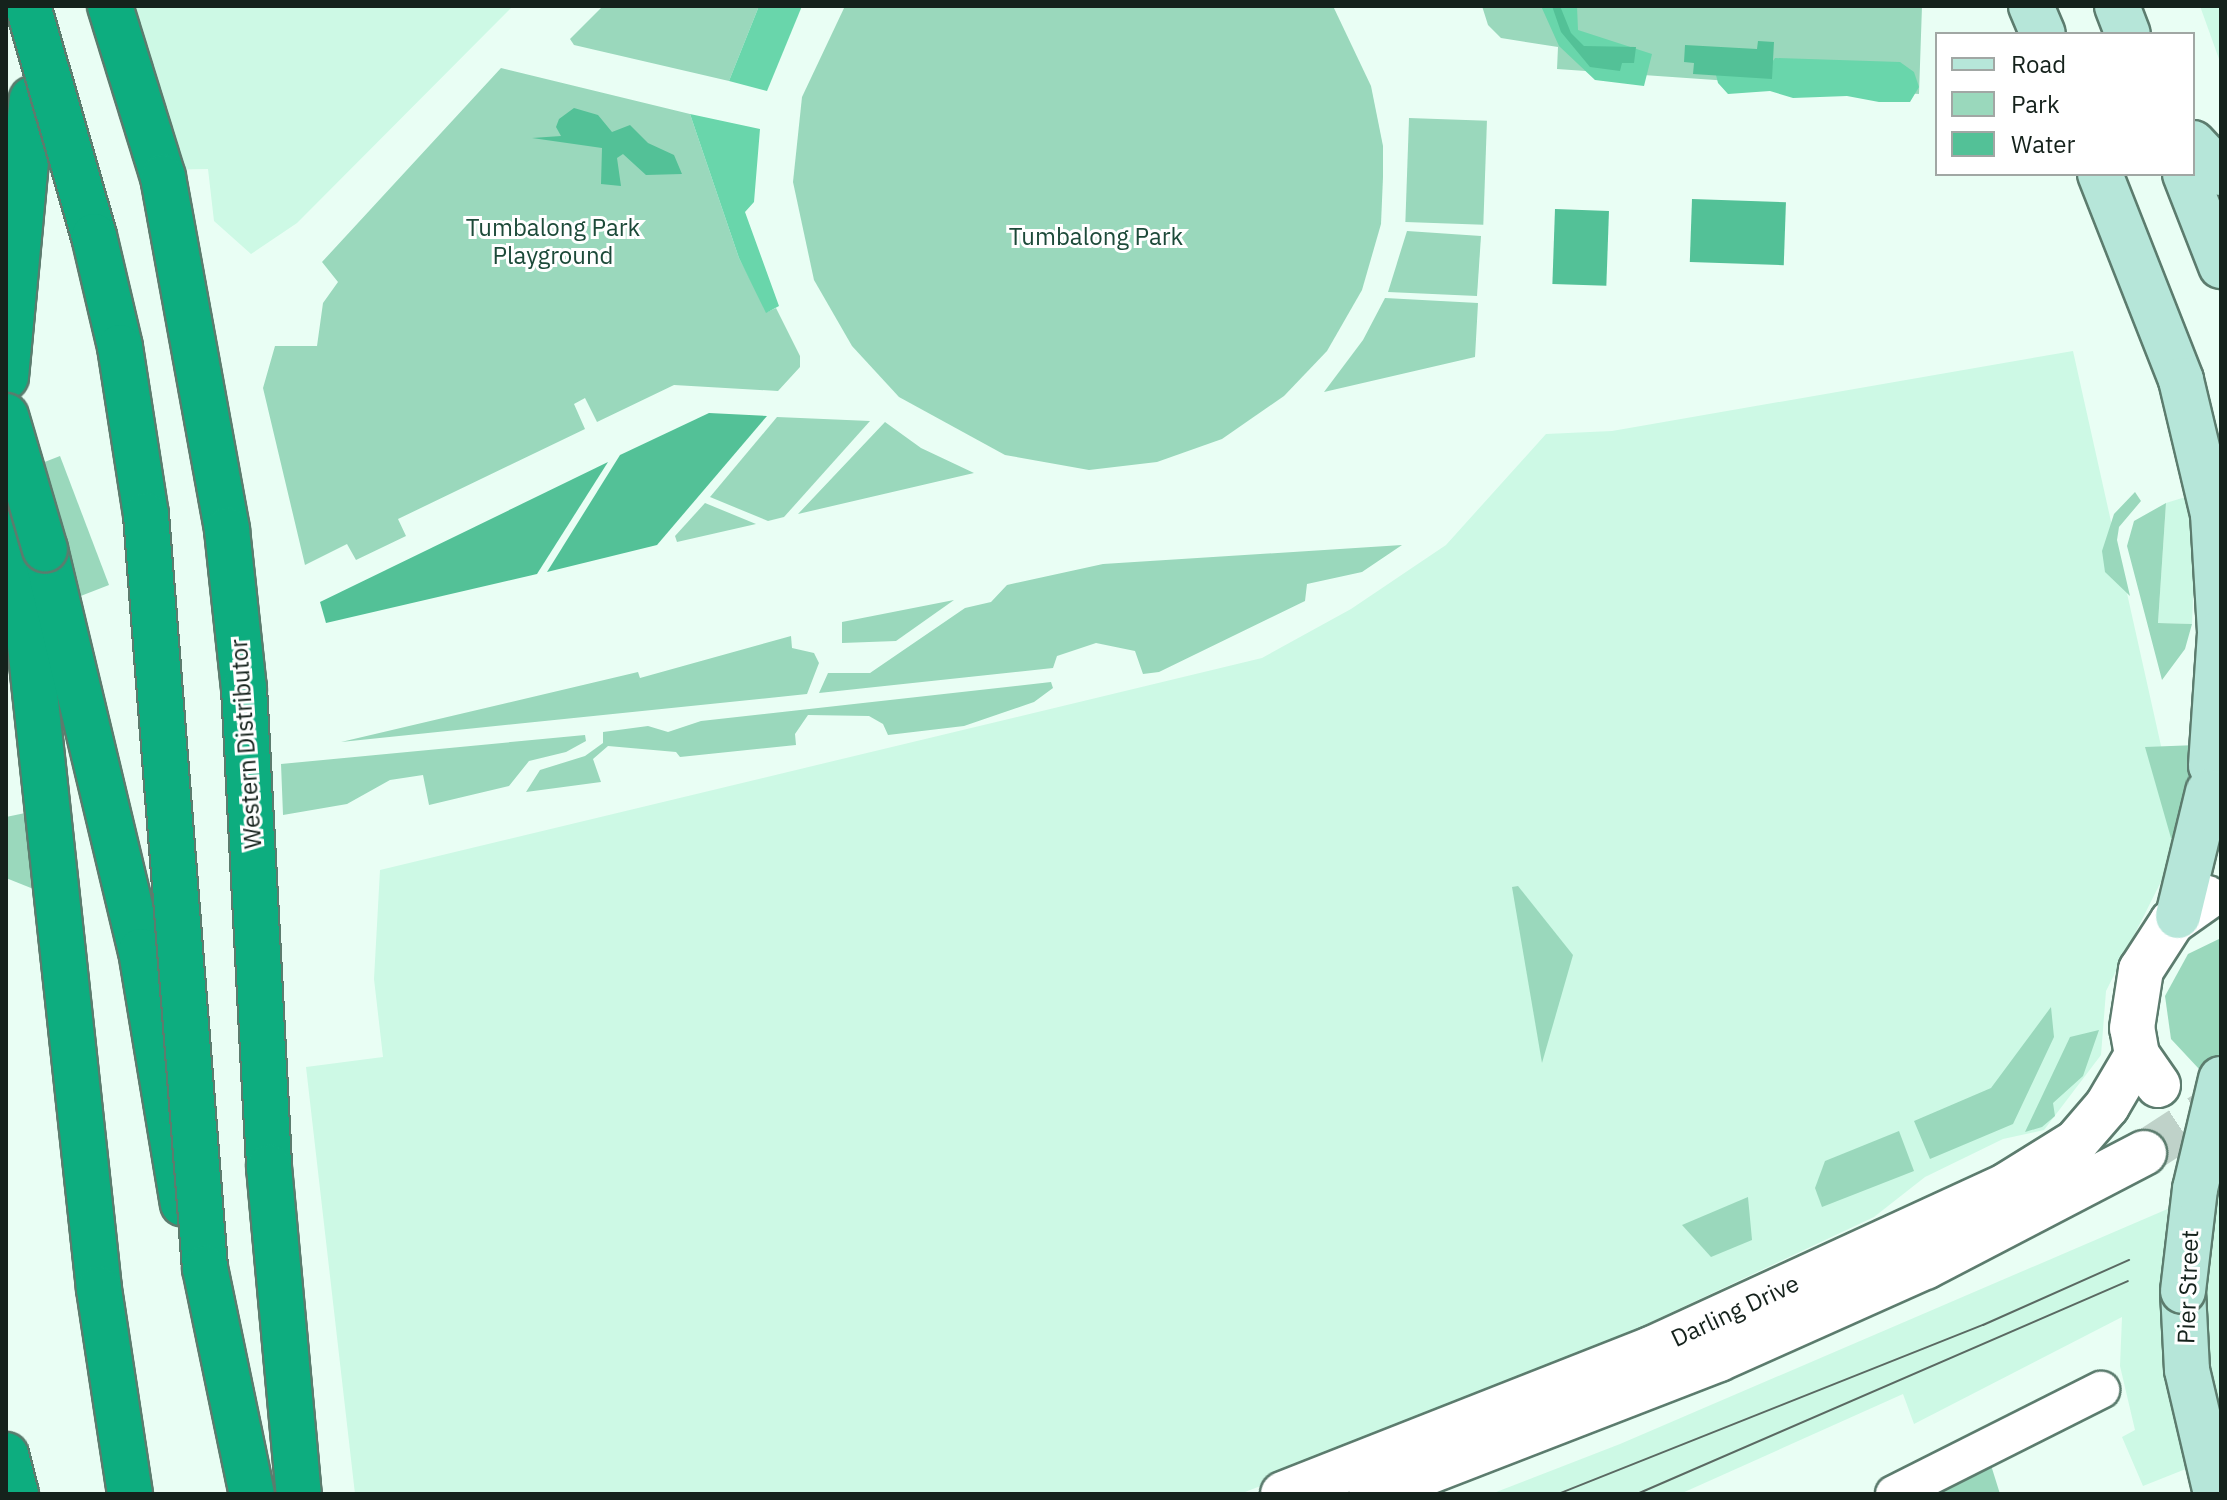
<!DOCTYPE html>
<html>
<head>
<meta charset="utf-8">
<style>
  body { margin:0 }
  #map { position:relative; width:2227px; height:1500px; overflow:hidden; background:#e9fef4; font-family:"IBM Plex Sans",sans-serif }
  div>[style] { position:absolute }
  .built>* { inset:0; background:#cdf9e5 }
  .green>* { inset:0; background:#9ad8bc; transform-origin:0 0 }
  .forest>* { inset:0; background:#69d6ab }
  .water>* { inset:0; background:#53c197; transform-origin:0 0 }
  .tertiary-tunnel>* { height:44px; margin-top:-22px; transform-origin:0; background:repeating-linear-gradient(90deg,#bfd2c9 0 44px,transparent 0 66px) }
  .roads { filter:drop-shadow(2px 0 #5c7c6e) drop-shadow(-2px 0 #5c7c6e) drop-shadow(0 2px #5c7c6e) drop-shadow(0 -2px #5c7c6e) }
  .minor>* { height:36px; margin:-18px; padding:0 18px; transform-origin:18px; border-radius:18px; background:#fff }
  .tertiary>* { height:44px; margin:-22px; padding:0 22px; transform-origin:22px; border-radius:22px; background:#fff }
  .secondary>* { height:44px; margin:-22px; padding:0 22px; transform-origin:22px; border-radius:22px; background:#b6e6d9 }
  .motorway>* { height:44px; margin:-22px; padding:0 22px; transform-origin:22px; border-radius:22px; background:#0dad7f }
  .tram>* { height:2px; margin:-1px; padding:0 1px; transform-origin:1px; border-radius:1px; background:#5a6962 }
  .bridges { filter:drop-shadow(2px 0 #5c7c6e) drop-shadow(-2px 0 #5c7c6e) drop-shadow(0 2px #5c7c6e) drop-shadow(0 -2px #5c7c6e) }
  .secondary-bridge>* { height:44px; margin:-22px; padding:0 22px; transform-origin:22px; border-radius:22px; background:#b6e6d9 }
  .motorway-bridge>* { height:44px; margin:-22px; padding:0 22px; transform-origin:22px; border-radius:22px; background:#0dad7f }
  span { translate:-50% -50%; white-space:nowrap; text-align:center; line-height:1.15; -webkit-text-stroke:6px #fff; paint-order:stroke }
  .park-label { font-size:24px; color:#1c4a39 }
  .street-label { font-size:24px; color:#15221c }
  .frame { position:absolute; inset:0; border:8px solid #15221c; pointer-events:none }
  .legend { position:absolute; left:1935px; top:32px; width:260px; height:144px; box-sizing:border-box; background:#fff; border:2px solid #a1a7a4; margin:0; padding:10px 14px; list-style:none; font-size:24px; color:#15221c }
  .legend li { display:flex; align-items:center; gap:16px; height:40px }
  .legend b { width:40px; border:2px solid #a1a7a4 }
</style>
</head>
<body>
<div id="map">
  <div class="built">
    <i style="clip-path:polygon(113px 6px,513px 6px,297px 223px,251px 254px,214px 221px,208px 169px,153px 170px)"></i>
    <i style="clip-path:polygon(2200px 6px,2221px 6px,2221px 58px,2219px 59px)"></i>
    <i style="clip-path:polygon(2073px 351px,2182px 840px,2106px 991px,2101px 1055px,2044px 1130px,2003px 1139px,1925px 1177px,1874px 1217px,1500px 1393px,1240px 1494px,355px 1494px,306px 1067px,383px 1057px,374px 979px,380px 870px,1262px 658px,1351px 609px,1446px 545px,1546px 434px,1612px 431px)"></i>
    <i style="clip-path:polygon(2221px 486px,2221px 573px,2194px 576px,2192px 624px,2158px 623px,2166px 503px)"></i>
    <i style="clip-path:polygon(2221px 1186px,2221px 1455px,2143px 1486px,2122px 1437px,2135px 1430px,2120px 1366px,2122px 1317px,1914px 1424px,1903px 1394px,1680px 1494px,1491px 1494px,1620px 1444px)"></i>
  </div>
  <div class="green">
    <i style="clip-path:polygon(603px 6px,759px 6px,729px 81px,574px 45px,570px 39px)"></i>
    <i style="clip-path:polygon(845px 6px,1333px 6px,1371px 86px,1383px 146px,1383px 177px,1381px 224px,1362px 290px,1327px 351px,1284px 396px,1222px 439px,1157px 462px,1089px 470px,1005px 455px,899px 397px,852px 346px,814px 280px,793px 182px,802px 97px)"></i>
    <i style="clip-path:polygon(1482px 6px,1922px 6px,1919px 94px,1557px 69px,1558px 47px,1501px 38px,1488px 25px)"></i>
    <i style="clip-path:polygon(501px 68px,690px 114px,739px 258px,767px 312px,776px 308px,800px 356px,800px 367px,778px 391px,674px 385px,597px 422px,585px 398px,574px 404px,585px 429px,398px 519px,406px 536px,356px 560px,347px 544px,305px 565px,263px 388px,275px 346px,317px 346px,323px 303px,338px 282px,322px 262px)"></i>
    <i style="left:1409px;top:118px;width:78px;height:104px;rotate:2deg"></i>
    <i style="clip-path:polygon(1407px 231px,1481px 236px,1477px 296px,1388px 292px)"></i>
    <i style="clip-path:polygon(1385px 298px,1478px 303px,1475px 357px,1324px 392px,1363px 340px)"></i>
    <i style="clip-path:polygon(777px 417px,870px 421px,784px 517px,768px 521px,710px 497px)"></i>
    <i style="clip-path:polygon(885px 422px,921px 448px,974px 473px,798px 514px)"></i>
    <i style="clip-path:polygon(60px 456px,109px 585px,6px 625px,6px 477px)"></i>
    <i style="clip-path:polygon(2135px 492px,2141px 501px,2119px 527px,2117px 540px,2130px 596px,2105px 572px,2102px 551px,2114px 514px)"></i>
    <i style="clip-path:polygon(705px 503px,756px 524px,677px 542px,675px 536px)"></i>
    <i style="clip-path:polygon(2166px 503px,2158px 623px,2192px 624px,2185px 649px,2162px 680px,2127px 546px,2134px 521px)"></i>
    <i style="clip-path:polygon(1402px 545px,1362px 572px,1307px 584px,1305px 601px,1159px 672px,1143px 674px,1135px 651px,1096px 643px,1057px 656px,1053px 668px,819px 693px,828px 673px,870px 673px,965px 608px,991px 602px,1007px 585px,1103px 564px)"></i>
    <i style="clip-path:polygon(954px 600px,896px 641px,842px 643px,842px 622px)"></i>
    <i style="clip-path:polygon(791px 636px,792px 648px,814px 653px,819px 663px,807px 694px,341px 742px,638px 672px,640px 678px)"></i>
    <i style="clip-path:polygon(1051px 682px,1053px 688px,1034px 702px,964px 726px,888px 735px,883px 724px,869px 716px,808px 715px,795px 734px,796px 745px,680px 757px,676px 752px,608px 746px,593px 759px,601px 782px,526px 792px,540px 770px,585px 756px,603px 743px,603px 732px,648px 726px,668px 732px,701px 721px)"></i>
    <i style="clip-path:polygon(585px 735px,586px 741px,566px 752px,529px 761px,509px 786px,429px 805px,423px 775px,390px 780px,347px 804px,283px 815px,281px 764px)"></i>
    <i style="clip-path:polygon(2197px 745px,2192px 791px,2175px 839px,2171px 838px,2145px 747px)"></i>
    <i style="clip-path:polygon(30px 812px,36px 890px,6px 878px,6px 817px)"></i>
    <i style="clip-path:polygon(1518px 886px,1573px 955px,1542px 1063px,1512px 887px)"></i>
    <i style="clip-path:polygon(2221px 938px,2221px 1077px,2200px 1070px,2171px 1039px,2165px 996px,2188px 954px)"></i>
    <i style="clip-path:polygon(2051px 1007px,2054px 1037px,2013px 1124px,1930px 1159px,1914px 1121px,1991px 1088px)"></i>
    <i style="clip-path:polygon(2099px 1030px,2083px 1076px,2053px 1103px,2055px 1116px,2042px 1127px,2025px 1132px,2070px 1037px)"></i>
    <i style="clip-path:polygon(1899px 1131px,1914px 1171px,1822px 1207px,1815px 1188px,1825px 1161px)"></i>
    <i style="clip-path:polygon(1748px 1197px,1752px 1240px,1711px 1257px,1682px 1225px)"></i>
    <i style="clip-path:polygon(1990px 1462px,2000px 1494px,1930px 1494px)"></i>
  </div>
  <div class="forest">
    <i style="clip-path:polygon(759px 6px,802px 6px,767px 91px,729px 81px)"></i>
    <i style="clip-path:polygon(1541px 6px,1577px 6px,1578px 30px,1652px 54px,1644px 86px,1595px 80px,1559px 46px)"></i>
    <i style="clip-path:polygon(1775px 58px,1900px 62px,1914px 72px,1919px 87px,1910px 102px,1879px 102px,1847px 96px,1793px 98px,1770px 91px,1728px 94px,1718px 83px,1715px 71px,1770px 65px)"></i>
    <i style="clip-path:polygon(690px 114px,760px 129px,754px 202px,745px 212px,779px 306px,766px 313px,739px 258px)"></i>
  </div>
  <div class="water">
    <i style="clip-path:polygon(1552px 6px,1560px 6px,1571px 33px,1584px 46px,1636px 47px,1634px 63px,1622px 63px,1620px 71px,1590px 67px,1561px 32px)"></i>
    <i style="clip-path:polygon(1758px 41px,1774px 42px,1772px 79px,1693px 74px,1694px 63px,1684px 62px,1685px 45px,1757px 49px)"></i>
    <i style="clip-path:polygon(574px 108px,598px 115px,612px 132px,630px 125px,648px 143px,674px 155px,682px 174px,646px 175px,623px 154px,617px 158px,621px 186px,601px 184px,602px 148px,532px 138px,561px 136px,556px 127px,559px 119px)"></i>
    <i style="left:1692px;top:199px;width:94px;height:63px;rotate:2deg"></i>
    <i style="left:1555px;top:209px;width:54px;height:75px;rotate:2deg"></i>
    <i style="clip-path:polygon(709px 413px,767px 416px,657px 545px,547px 572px,620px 455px)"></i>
    <i style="clip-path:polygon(608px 462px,537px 574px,326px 623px,320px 602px)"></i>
  </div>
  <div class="tertiary-tunnel">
    <i style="left:2144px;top:1153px;width:72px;rotate:-33deg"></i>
  </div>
  <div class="roads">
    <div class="minor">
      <i style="left:1894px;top:1494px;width:232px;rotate:-26.7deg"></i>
    </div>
    <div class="tertiary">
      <i style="left:2158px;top:1085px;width:37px;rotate:-125deg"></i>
      <i style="left:2137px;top:1055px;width:27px;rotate:-100deg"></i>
      <i style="left:2132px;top:1028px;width:59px;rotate:-81.2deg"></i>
      <i style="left:2141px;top:970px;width:57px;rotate:-57.1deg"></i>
      <i style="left:2172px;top:922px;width:42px;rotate:-35.2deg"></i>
      <i style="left:1283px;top:1494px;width:396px;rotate:-21.5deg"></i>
      <i style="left:1651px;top:1349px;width:392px;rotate:-24.7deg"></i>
      <i style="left:2007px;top:1185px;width:81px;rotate:-31.9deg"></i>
      <i style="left:2076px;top:1142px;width:48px;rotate:-49.3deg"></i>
      <i style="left:2107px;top:1106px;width:59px;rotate:-59.5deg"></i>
      <i style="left:1371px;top:1494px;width:373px;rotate:-21.2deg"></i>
      <i style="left:1719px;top:1359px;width:226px;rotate:-24.1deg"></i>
      <i style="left:1925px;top:1267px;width:247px;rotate:-27.5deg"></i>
    </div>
    <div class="secondary">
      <i style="left:2031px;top:6px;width:30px;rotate:67deg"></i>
      <i style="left:2117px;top:6px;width:30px;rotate:69deg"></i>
      <i style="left:2193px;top:143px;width:41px;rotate:47deg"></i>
      <i style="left:2100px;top:174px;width:221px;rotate:68.5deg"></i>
      <i style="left:2181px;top:380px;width:138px;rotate:76.6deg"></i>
      <i style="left:2213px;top:514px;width:119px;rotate:86.6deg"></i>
      <i style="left:2220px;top:633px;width:133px;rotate:93.9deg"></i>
      <i style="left:2185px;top:174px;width:99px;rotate:68.6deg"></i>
      <i style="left:2178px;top:916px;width:128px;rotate:-76.4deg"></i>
      <i style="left:2183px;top:1291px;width:79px;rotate:87.1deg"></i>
      <i style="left:2187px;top:1370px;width:127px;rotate:76.8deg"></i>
    </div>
    <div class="motorway">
      <i style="left:110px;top:6px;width:179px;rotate:72.8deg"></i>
      <i style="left:163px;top:177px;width:359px;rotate:79.7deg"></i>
      <i style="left:227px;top:530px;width:159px;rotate:83.9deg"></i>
      <i style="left:244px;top:688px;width:480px;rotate:87deg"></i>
      <i style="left:269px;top:1167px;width:328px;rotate:84.8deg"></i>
      <i style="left:6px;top:377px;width:279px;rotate:-84.7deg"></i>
      <i style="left:11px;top:468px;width:826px;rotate:83.88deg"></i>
      <i style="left:99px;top:1289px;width:207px;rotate:81.4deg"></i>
      <i style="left:45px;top:549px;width:413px;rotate:76.6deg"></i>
      <i style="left:141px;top:951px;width:256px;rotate:80.6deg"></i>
      <i style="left:6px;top:1455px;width:40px;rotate:75.6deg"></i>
    </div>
  </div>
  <div class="tram">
    <i style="left:1558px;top:1494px;width:457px;rotate:-21.7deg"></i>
    <i style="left:1983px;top:1325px;width:160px;rotate:-24deg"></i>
    <i style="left:1637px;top:1494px;width:535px;rotate:-23.45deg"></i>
  </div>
  <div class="bridges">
    <div class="secondary-bridge">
      <i style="left:2183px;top:1291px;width:103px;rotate:-83.3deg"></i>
      <i style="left:2195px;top:1189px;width:113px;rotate:-76.7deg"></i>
    </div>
    <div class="motorway-bridge">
      <i style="left:28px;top:6px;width:239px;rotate:74deg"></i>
      <i style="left:94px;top:236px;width:114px;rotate:76.8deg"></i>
      <i style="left:120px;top:347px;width:170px;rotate:81.2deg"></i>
      <i style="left:146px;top:515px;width:755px;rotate:85.52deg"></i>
      <i style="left:205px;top:1268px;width:231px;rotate:78.3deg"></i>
      <i style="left:6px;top:416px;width:139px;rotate:73.7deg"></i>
    </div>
  </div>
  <div class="park-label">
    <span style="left:553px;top:242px">Tumbalong Park<br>Playground</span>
    <span style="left:1096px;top:237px">Tumbalong Park</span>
  </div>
  <div class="street-label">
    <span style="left:246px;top:744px;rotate:-94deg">Western Distributor</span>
    <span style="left:2188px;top:1287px;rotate:-88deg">Pier Street</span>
    <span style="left:1735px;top:1311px;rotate:-25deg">Darling Drive</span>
  </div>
  <div class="frame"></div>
  <ul class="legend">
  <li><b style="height:10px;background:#b6e6d9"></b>Road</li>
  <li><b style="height:22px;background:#9ad8bc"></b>Park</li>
  <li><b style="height:22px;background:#53c197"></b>Water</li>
  </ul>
</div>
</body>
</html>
